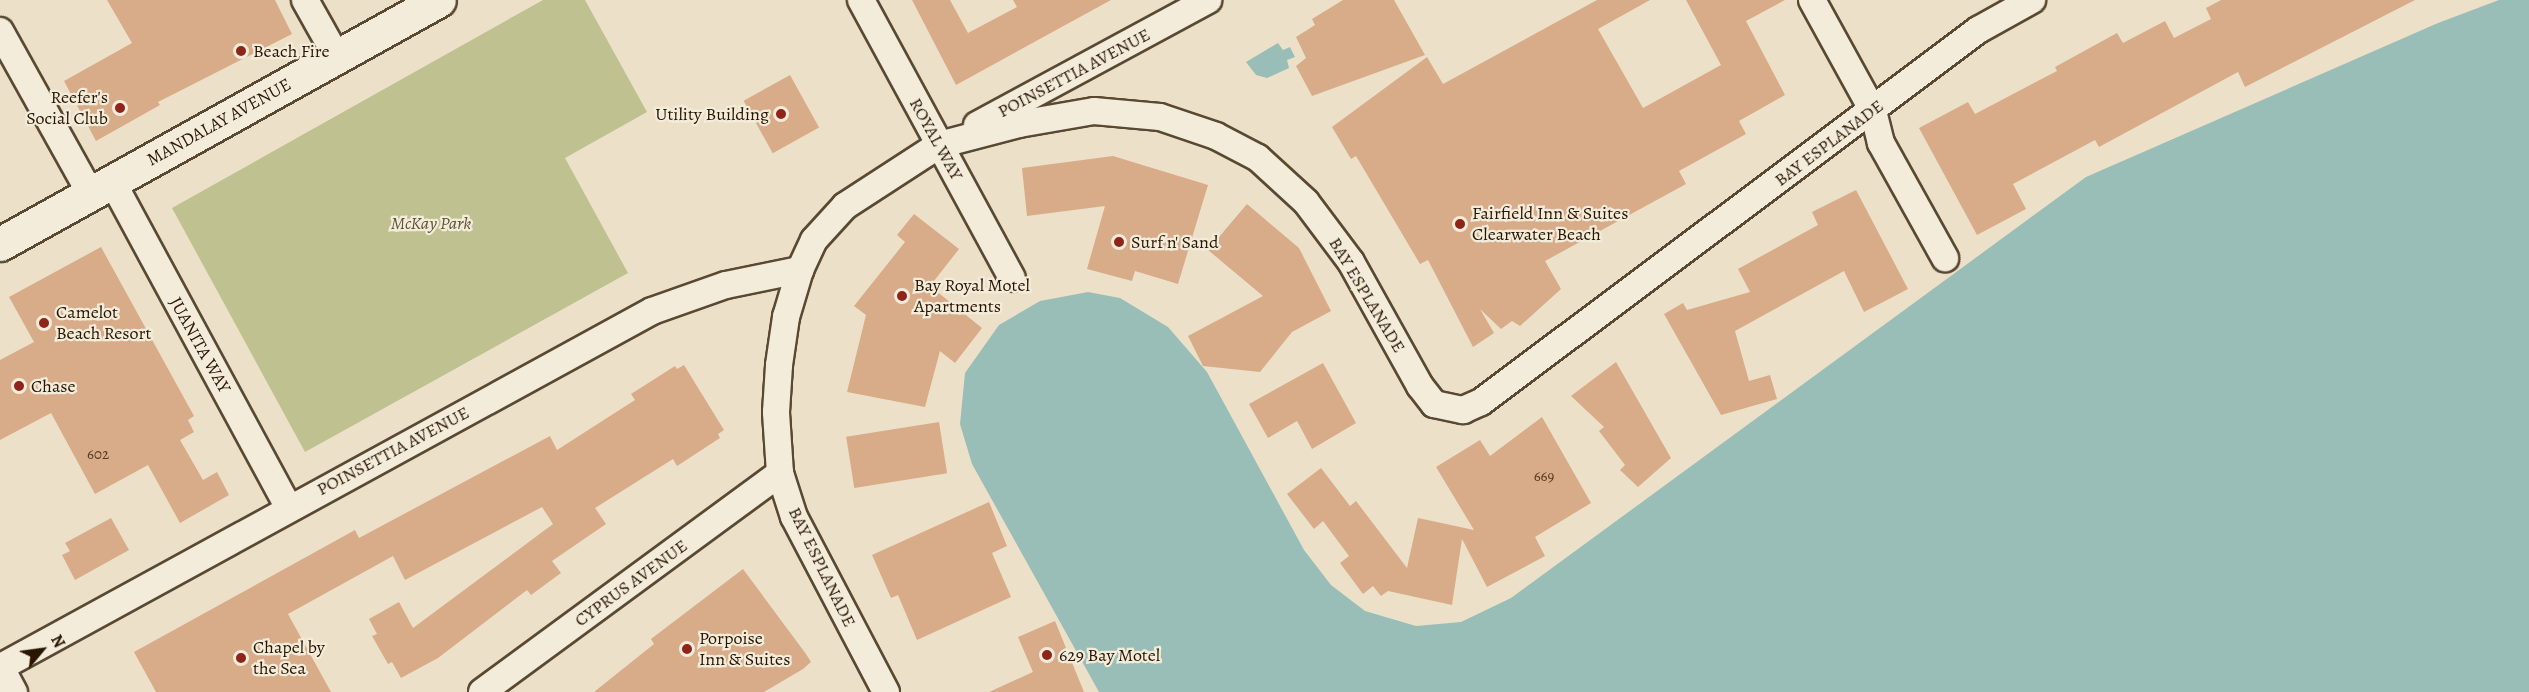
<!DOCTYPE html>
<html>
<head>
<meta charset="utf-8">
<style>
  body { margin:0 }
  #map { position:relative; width:2529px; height:692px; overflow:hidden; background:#ece1c8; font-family:Alegreya,serif }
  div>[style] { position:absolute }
  .green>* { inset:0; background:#bfc191 }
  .water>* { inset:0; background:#99bdb7 }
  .building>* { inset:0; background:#d8ab89; transform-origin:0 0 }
  .roads { filter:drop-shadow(2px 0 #5a4932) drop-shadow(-2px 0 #5a4932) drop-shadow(0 2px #5a4932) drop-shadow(0 -2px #5a4932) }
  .street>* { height:26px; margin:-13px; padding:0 13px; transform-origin:13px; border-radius:13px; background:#f3ecdb }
  .secondary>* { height:33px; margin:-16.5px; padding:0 16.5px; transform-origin:16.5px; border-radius:16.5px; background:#f3ecdb }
  .dots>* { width:16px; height:16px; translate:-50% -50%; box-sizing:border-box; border:3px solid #f3ecdb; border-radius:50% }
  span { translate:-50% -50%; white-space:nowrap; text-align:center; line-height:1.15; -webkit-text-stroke:4.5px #f3ecdb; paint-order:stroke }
  .number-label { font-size:15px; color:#553b22 }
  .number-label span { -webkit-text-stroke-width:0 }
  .poi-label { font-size:18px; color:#291600 }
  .left { translate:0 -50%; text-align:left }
  .right { translate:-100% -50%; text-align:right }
  .street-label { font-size:18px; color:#291600 }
  .park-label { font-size:18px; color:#5e5233; font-style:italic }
  .north { position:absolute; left:12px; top:620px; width:60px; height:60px; -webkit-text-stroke:4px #f3ecdb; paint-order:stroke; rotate:61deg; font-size:16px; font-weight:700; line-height:24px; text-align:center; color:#291600 }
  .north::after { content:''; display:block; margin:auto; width:21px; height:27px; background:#291600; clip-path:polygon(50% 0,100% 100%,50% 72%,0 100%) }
</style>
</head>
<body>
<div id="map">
  <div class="green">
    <i style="clip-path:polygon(543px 0,585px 0,647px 112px,565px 158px,628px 273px,305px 452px,172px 208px)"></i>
  </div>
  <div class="water">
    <i style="clip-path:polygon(2499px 0,2529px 0,2529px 692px,1099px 692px,972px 464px,960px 424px,965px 373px,999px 325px,1040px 301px,1088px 292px,1120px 298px,1168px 327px,1207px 372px,1304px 550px,1331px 585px,1365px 611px,1416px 626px,1461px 622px,1511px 598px,2086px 177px,2438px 23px)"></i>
    <i style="clip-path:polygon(1278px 43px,1283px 50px,1290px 47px,1295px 57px,1287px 60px,1289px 68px,1267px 78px,1256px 75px,1246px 62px)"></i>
  </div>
  <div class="building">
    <i style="clip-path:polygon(107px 0,275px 0,292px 34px,158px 102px,160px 105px,96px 141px,64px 81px,132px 43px)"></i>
    <i style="clip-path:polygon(912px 0,950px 0,968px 33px,1017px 7px,1013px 0,1111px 0,956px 85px)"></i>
    <i style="clip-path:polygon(1343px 0,1394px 0,1425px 55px,1312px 96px,1296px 66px,1306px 58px,1296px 37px,1315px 25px,1312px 19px)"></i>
    <i style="clip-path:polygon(1597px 0,1650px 0,1598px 29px,1643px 108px,1721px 65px,1686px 0,1785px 0,1746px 21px,1785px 95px,1739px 121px,1746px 134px,1679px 171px,1686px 184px,1545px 261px,1561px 289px,1520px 326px,1512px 321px,1501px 329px,1480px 309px,1494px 333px,1473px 347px,1428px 260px,1420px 264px,1356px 156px,1351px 159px,1332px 127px,1427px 57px,1443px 84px)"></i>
    <i style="clip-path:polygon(2221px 0,2415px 0,2245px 87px,2238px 72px,2099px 147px,2095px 140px,2013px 184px,2026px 209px,1977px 235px,1919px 128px,1968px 102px,1975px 114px,2057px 71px,2055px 67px,2117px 33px,2123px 43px,2165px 21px,2174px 38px,2211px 19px,2206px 8px)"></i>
    <i style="left:790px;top:75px;width:60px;height:53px;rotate:61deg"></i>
    <i style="clip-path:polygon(1113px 156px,1208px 185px,1178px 284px,1135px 271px,1132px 281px,1087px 269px,1105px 206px,1027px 216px,1022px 168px)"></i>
    <i style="clip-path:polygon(1856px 190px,1908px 289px,1864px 312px,1844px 271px,1735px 331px,1749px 381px,1770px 375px,1777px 399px,1721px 415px,1664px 314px,1683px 303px,1687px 310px,1750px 292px,1738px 269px,1818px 225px,1812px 212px)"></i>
    <i style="clip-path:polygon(1247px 204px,1299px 248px,1331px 311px,1292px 332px,1260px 372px,1203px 366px,1188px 336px,1263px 296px,1208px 250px)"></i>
    <i style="clip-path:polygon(914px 214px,959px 249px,930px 286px,982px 328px,955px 363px,940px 351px,925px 407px,847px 392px,866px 315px,854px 306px,905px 242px,897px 235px)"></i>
    <i style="clip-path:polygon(101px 247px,194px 416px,188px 420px,194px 432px,180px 440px,203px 480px,217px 472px,229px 495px,180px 523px,148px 465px,95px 494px,51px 413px,0 440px,0 360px,34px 342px,9px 297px)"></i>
    <i style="clip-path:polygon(1616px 362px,1671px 458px,1638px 487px,1620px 470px,1625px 465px,1599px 431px,1604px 427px,1571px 396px)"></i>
    <i style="clip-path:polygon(1323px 363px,1356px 423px,1312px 449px,1297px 421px,1268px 438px,1249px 404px)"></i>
    <i style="clip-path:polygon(684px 365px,724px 430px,718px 434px,720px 438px,677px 466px,673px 459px,595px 508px,606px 524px,552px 561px,561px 573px,531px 595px,527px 590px,438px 658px,401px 678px,392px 662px,388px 664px,372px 636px,377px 634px,369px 619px,399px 602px,413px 628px,553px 524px,542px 507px,405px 580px,393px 556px,288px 614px,331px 692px,156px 692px,134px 652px,355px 530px,359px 538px,550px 436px,557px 450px,635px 400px,631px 394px,675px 366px,677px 369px)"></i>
    <i style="clip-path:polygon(1542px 417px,1591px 503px,1535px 537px,1545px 556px,1487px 587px,1462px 539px,1452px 605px,1388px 591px,1381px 596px,1373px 586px,1363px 594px,1340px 563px,1349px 556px,1323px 521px,1314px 529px,1287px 494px,1321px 468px,1350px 506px,1356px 501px,1407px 568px,1418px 518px,1474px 530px,1436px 467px,1480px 440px,1490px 456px)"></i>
    <i style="left:939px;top:422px;width:52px;height:94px;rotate:81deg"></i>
    <i style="clip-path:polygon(989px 502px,1007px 546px,992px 553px,1011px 597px,917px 640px,898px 595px,891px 598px,872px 555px)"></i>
    <i style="clip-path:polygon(111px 518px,129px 550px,75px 580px,62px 555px,70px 551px,65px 543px)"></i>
    <i style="clip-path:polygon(743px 569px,806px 654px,811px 662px,803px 669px,764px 692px,594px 692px,654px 644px,651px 639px)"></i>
    <i style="clip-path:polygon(1055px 621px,1084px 692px,989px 692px,1033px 672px,1018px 637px)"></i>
  </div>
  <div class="roads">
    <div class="street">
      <i style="left:305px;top:0;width:65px;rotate:60.7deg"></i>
      <i style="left:861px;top:0;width:316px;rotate:61.5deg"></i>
      <i style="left:1812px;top:0;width:127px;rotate:61.2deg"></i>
      <i style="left:1873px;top:111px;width:33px;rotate:76deg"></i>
      <i style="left:1881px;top:143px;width:132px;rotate:60.9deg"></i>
      <i style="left:0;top:31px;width:185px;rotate:60.9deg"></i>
      <i style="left:977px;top:125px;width:263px;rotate:-28.4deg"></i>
      <i style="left:112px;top:181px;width:372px;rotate:61.6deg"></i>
      <i style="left:0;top:666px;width:30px;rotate:62deg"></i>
      <i style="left:1px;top:667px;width:742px;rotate:-28.67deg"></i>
      <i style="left:652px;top:311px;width:78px;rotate:-19.4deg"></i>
      <i style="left:726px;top:285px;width:76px;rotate:-11.5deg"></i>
      <i style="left:482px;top:692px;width:370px;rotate:-36.3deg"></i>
      <i style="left:886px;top:692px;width:198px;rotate:-117.7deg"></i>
      <i style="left:794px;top:517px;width:46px;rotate:-107.7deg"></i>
      <i style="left:780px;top:473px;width:61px;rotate:-93.8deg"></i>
      <i style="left:776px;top:412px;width:47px;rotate:-86.3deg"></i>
      <i style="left:779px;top:365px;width:49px;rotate:-81.7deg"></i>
      <i style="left:786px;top:317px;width:49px;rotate:-73.4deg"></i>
      <i style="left:800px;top:270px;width:33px;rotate:-65deg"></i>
      <i style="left:814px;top:240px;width:46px;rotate:-47.6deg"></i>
      <i style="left:845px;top:206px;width:112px;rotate:-33deg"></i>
      <i style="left:939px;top:145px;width:83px;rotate:-14.7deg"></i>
      <i style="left:1019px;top:124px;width:76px;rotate:-9.8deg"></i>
      <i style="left:1094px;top:111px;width:66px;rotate:5.2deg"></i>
      <i style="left:1160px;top:117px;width:59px;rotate:18.7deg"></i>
      <i style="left:1216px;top:136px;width:47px;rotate:27.6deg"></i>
      <i style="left:1258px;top:158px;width:65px;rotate:42.5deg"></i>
      <i style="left:1306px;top:202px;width:75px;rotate:53.1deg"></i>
      <i style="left:1351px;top:262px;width:142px;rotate:60.9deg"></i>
      <i style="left:1420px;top:386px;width:23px;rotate:52deg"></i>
      <i style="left:1434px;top:404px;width:30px;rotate:12deg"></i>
      <i style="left:1463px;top:410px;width:20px;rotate:-24deg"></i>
      <i style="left:1481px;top:402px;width:621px;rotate:-36.81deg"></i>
      <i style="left:1978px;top:30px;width:62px;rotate:-29.1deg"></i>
    </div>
    <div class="secondary">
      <i style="left:0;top:244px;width:502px;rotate:-29.07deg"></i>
    </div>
  </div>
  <div class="dots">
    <i style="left:241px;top:51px;background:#8f2418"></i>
    <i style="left:120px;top:108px;background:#8f2418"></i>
    <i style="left:781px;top:114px;background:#8f2418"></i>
    <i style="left:1460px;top:224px;background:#8f2418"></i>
    <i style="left:1119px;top:242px;background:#8f2418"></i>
    <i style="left:902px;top:296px;background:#8f2418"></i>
    <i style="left:44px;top:323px;background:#8f2418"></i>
    <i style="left:19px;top:386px;background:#8f2418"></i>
    <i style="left:687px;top:649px;background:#8f2418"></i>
    <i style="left:1047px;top:655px;background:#8f2418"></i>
    <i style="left:241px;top:658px;background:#8f2418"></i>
  </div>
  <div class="number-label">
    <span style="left:98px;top:455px">602</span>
    <span style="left:1544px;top:477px">669</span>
  </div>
  <div class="poi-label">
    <span class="left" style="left:253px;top:51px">Beach Fire</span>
    <span class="right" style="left:108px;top:108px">Reefer's<br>Social Club</span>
    <span class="right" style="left:769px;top:114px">Utility Building</span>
    <span class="left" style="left:1472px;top:224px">Fairfield Inn &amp; Suites<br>Clearwater Beach</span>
    <span class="left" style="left:1131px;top:242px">Surf n' Sand</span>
    <span class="left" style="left:914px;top:296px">Bay Royal Motel<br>Apartments</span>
    <span class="left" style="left:56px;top:323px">Camelot<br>Beach Resort</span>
    <span class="left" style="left:31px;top:386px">Chase</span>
    <span class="left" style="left:699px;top:649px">Porpoise<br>Inn &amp; Suites</span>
    <span class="left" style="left:253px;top:658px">Chapel by<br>the Sea</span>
    <span class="left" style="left:1059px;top:655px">629 Bay Motel</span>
  </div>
  <div class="street-label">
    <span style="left:1074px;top:73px;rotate:-28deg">POINSETTIA AVENUE</span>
    <span style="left:219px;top:122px;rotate:-29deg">MANDALAY AVENUE</span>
    <span style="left:936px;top:139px;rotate:61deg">ROYAL WAY</span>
    <span style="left:1829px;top:143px;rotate:-37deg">BAY ESPLANADE</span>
    <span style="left:1367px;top:295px;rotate:59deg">BAY ESPLANADE</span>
    <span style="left:200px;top:345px;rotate:61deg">JUANITA WAY</span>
    <span style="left:393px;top:451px;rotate:-28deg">POINSETTIA AVENUE</span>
    <span style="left:822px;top:567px;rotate:64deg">BAY ESPLANADE</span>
    <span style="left:631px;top:583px;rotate:-36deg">CYPRUS AVENUE</span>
  </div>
  <div class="park-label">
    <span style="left:431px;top:223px">McKay Park</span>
  </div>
  <div class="north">N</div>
</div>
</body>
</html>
